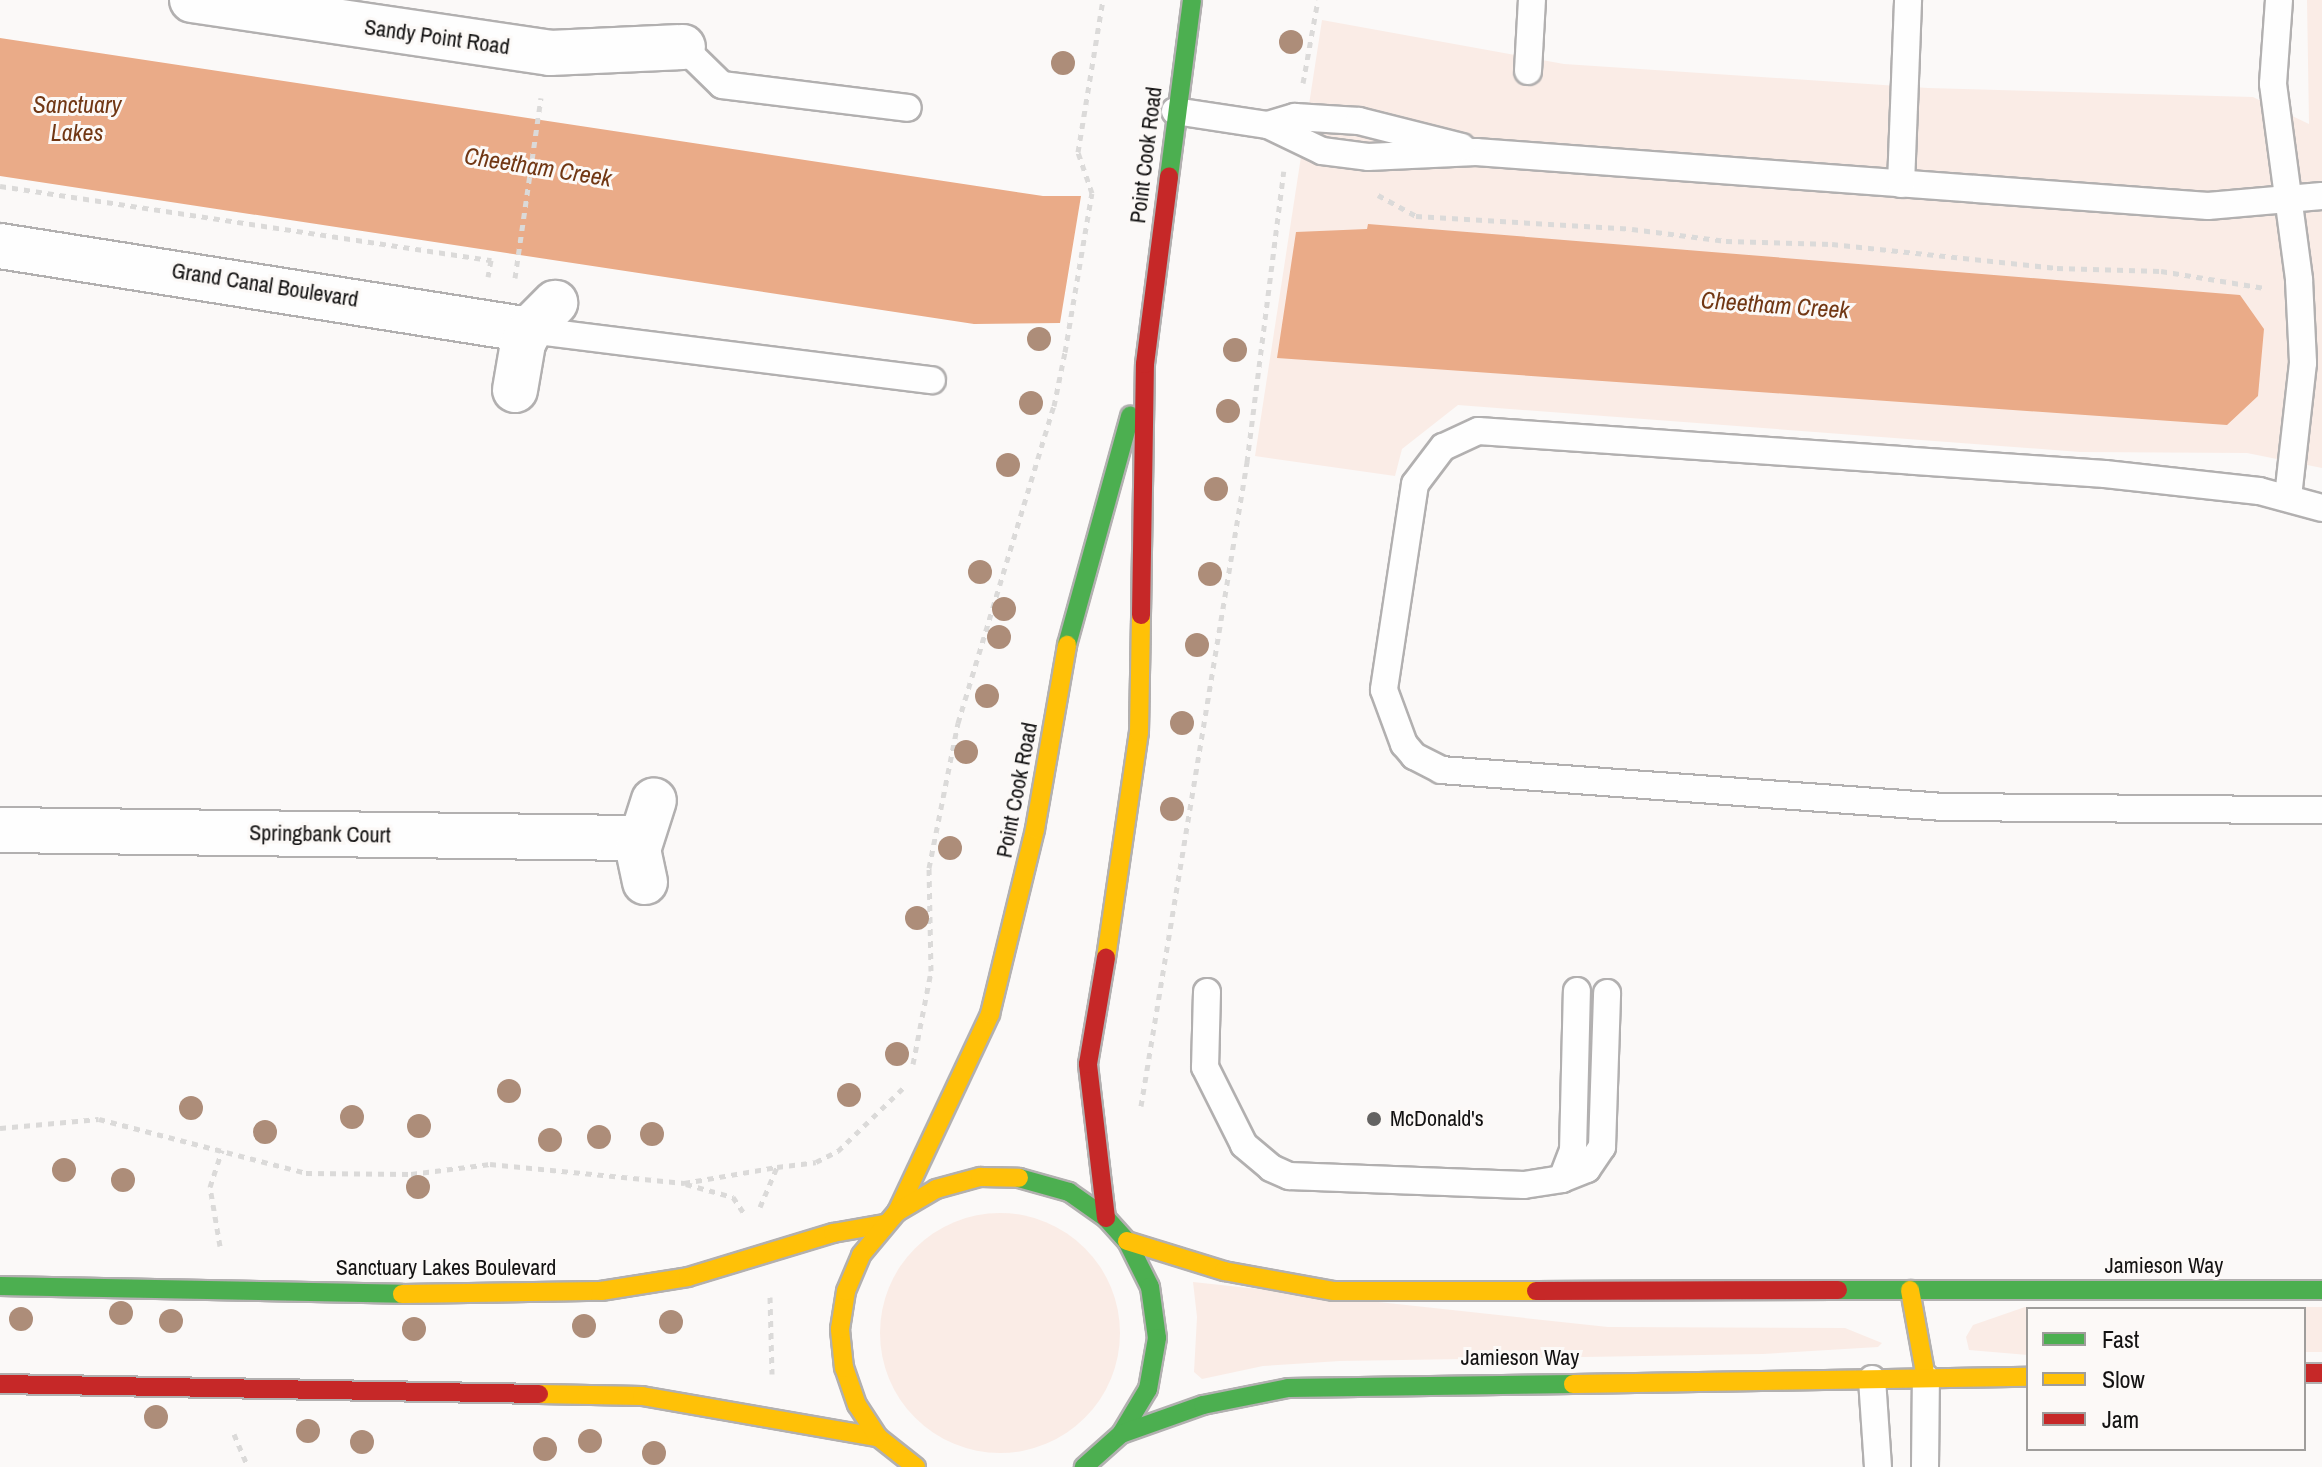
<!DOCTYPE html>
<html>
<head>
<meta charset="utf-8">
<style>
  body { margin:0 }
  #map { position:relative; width:2322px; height:1467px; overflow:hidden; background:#fbf9f8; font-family:"Archivo Narrow",sans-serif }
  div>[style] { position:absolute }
  .green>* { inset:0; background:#faece6 }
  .round { border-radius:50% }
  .water>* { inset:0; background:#eaab88 }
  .path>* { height:5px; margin-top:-2.5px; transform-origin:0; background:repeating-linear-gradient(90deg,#dbdad9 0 6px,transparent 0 12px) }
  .roads { filter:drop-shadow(2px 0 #b2b0b0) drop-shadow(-2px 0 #b2b0b0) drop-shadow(0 2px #b2b0b0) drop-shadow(0 -2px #b2b0b0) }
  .lane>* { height:26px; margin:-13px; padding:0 13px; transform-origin:13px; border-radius:13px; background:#fefefe }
  .street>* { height:44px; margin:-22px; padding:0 22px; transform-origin:22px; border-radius:22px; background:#fefefe }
  .fast>* { height:18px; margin:-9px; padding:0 9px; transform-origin:9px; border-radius:9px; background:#4caf50 }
  .slow>* { height:18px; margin:-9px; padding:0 9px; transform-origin:9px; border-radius:9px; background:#ffc107 }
  .jam>* { height:18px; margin:-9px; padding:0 9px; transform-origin:9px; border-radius:9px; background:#c62828 }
  .trees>* { width:24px; height:24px; margin:-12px; border-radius:50%; background:#ad8d79 }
  .dots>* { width:22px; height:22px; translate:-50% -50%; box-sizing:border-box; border:4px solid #fcf9f7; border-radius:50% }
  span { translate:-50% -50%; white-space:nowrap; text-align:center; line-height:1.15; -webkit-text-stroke:6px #fcf9f7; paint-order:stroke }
  .street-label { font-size:22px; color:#131212 }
  .poi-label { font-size:22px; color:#131212 }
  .left { translate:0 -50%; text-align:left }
  .water-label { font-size:24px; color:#713714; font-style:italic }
  .legend { position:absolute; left:2026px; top:1307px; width:280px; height:144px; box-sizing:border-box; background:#fcf9f7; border:2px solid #9f9d9b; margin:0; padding:10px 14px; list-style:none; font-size:24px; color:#131212 }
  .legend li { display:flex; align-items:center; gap:16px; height:40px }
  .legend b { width:40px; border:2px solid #9f9d9b }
</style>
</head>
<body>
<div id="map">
  <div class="green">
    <i style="clip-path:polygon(2307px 0,2322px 0,2322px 468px,2247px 453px,2080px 452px,1458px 405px,1402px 449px,1395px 476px,1255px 456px,1322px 20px,1564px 64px,1928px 88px,2253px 97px,2309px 124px)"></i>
    <i class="round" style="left:880px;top:1213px;width:240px;height:240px"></i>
    <i style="clip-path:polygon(1193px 1282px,1608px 1327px,1845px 1328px,1882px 1343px,1878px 1347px,1763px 1354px,1340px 1361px,1263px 1366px,1202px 1379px,1194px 1372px,1197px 1317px)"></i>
    <i style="clip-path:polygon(2025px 1307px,2322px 1307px,2322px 1352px,2304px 1352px,2304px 1309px,2028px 1309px,2028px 1355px,1969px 1350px,1966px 1337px,1973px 1325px)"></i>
  </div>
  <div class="water">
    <i style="clip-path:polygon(0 38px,1043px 196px,1081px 196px,1060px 323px,974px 324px,0 176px)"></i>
    <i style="clip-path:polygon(1368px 224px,2240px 295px,2264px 329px,2258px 396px,2227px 425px,1277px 358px,1296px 232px,1367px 229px)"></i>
  </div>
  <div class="path">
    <i style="left:1303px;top:83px;width:84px;rotate:-79.8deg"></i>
    <i style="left:0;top:186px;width:497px;rotate:8.6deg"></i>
    <i style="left:491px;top:260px;width:17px;rotate:100deg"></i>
    <i style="left:1378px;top:195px;width:43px;rotate:28.9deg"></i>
    <i style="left:1416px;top:216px;width:216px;rotate:3.4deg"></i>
    <i style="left:1632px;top:229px;width:95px;rotate:7.3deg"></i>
    <i style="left:1726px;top:241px;width:106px;rotate:1.6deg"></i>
    <i style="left:1832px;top:244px;width:226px;rotate:6.1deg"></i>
    <i style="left:2057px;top:268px;width:104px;rotate:1.7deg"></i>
    <i style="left:2161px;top:271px;width:105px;rotate:9.3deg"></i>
    <i style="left:515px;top:278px;width:182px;rotate:-81.8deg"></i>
    <i style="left:913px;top:1064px;width:95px;rotate:-79deg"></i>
    <i style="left:931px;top:971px;width:103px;rotate:-91.1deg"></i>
    <i style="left:929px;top:868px;width:148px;rotate:-78.7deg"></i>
    <i style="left:958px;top:723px;width:331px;rotate:-73.2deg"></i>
    <i style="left:1054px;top:406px;width:55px;rotate:-78.5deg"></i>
    <i style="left:1065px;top:352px;width:161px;rotate:-80.4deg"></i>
    <i style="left:1092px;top:193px;width:43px;rotate:-108.9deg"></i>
    <i style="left:1078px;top:152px;width:154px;rotate:-80.7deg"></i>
    <i style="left:1141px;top:1106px;width:653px;rotate:-80.65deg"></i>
    <i style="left:1247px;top:462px;width:293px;rotate:-82.8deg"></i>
    <i style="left:0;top:1128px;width:99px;rotate:-5.2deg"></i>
    <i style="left:99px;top:1119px;width:214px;rotate:14.6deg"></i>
    <i style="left:306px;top:1173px;width:105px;rotate:0.5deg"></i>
    <i style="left:411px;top:1174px;width:80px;rotate:-7.2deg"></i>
    <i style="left:490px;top:1164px;width:195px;rotate:5.6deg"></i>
    <i style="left:684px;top:1183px;width:94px;rotate:-9.8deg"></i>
    <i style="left:686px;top:1184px;width:49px;rotate:15.5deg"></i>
    <i style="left:733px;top:1197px;width:22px;rotate:56deg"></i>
    <i style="left:760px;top:1207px;width:43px;rotate:-67deg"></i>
    <i style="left:777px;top:1167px;width:39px;rotate:-7deg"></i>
    <i style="left:816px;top:1162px;width:25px;rotate:-27deg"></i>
    <i style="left:838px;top:1151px;width:91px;rotate:-44.1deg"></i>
    <i style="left:220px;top:1246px;width:60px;rotate:-99.6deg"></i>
    <i style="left:210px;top:1187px;width:39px;rotate:-72deg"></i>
    <i style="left:770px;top:1297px;width:77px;rotate:88.5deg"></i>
    <i style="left:234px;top:1434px;width:36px;rotate:67deg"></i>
  </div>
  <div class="roads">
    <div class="lane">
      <i style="left:2279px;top:0;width:84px;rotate:94.1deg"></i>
      <i style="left:2273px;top:84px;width:198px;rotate:82.4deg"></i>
      <i style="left:2299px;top:280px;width:83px;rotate:87.2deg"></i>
      <i style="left:2303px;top:363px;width:135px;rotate:96.4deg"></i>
      <i style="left:683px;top:47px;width:54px;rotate:44.3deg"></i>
      <i style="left:722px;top:85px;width:187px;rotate:7deg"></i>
      <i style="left:1528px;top:71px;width:71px;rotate:-86.8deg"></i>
      <i style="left:1175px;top:111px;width:94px;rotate:8.6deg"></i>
      <i style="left:1268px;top:125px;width:60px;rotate:25.7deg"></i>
      <i style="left:1322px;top:151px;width:46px;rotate:7.4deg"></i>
      <i style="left:1368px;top:157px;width:108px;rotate:-2.7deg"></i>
      <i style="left:1476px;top:152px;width:734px;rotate:4.22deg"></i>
      <i style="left:2208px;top:206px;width:114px;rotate:-5deg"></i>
      <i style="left:1268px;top:125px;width:28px;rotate:-17deg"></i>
      <i style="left:1295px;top:117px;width:64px;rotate:3.6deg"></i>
      <i style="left:1359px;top:121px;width:106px;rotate:14.2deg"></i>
      <i style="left:1901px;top:184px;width:184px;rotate:-87.8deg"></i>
      <i style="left:529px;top:330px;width:406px;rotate:7.1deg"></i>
      <i style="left:2322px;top:508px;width:65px;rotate:-164.9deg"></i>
      <i style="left:2259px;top:491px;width:155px;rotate:-173.7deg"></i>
      <i style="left:2105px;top:474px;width:628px;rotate:-176.08deg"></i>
      <i style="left:1478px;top:431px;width:38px;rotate:155deg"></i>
      <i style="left:1443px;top:447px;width:46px;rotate:127.1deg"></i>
      <i style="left:1415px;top:484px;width:208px;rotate:98.6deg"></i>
      <i style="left:1384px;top:690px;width:58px;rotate:69.7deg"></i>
      <i style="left:1404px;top:744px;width:16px;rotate:50deg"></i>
      <i style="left:1414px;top:756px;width:30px;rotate:27deg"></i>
      <i style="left:1441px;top:770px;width:504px;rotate:4.21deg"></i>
      <i style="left:1944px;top:807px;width:378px;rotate:0.5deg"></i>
      <i style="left:1207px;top:992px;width:75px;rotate:91.5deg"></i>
      <i style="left:1205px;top:1067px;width:87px;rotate:63.4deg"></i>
      <i style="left:1244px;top:1145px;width:35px;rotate:40deg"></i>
      <i style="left:1271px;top:1168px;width:20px;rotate:24deg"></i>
      <i style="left:1289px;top:1176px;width:235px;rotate:2.2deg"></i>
      <i style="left:1524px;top:1185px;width:38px;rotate:-9deg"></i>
      <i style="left:1562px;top:1179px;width:30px;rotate:-69deg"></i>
      <i style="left:1573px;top:1151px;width:160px;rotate:-88.6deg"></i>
      <i style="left:1562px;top:1179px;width:27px;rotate:-22deg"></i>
      <i style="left:1587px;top:1169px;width:27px;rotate:-56deg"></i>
      <i style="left:1602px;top:1147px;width:154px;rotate:-88.1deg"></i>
      <i style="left:1872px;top:1379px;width:88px;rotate:86.1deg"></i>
      <i style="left:1925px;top:1467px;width:89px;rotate:-89.4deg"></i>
    </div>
    <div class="street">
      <i style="left:192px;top:0;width:362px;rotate:8.4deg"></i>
      <i style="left:550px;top:53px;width:133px;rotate:-2.6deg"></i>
      <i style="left:0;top:246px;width:536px;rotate:9.02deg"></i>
      <i style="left:515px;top:390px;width:48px;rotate:-80.3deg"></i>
      <i style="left:523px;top:343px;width:19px;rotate:-62deg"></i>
      <i style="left:532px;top:326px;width:33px;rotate:-45deg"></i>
      <i style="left:0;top:830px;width:640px;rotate:0.72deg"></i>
      <i style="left:645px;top:882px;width:33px;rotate:-102deg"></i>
      <i style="left:638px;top:850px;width:52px;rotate:-72.3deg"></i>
    </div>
    <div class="fast">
      <i style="left:1169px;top:177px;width:178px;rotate:-82.6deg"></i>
      <i style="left:1067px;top:645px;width:238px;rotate:-74.6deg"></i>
      <i style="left:1019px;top:1178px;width:52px;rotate:15.6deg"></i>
      <i style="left:1069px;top:1192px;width:45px;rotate:35.1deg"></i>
      <i style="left:1106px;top:1218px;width:31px;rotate:48deg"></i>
      <i style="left:1127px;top:1241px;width:51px;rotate:63.4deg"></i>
      <i style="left:1150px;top:1287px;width:51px;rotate:82.2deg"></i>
      <i style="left:1157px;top:1338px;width:52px;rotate:100deg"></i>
      <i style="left:1148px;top:1389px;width:52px;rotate:121deg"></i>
      <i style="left:1121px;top:1434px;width:50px;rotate:138.3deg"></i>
      <i style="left:0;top:1286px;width:402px;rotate:1.1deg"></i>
      <i style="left:1838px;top:1290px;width:484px"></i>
      <i style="left:1121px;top:1434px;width:87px;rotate:-19.5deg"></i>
      <i style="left:1203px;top:1405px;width:87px;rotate:-11.3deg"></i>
      <i style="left:1288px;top:1388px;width:285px;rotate:-0.8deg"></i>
    </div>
    <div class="slow">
      <i style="left:1106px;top:958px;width:228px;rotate:-81.7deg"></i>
      <i style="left:1139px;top:732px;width:117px;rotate:-89deg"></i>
      <i style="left:897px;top:1212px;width:219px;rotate:-64.8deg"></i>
      <i style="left:990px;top:1014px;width:190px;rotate:-76.3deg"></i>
      <i style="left:1035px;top:829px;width:187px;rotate:-80.1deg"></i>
      <i style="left:1127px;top:1241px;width:102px;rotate:17.2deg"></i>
      <i style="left:1224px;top:1271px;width:112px;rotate:10.3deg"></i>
      <i style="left:1334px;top:1291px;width:202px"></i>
      <i style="left:1910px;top:1290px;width:89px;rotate:79.7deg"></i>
      <i style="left:402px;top:1294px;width:199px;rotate:-0.9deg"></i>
      <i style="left:601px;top:1291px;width:88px;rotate:-9.1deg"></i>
      <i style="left:688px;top:1277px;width:152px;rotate:-16.9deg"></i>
      <i style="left:833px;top:1233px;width:53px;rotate:-9.8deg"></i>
      <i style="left:1573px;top:1384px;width:455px;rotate:-0.9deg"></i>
      <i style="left:539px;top:1394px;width:103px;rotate:1.1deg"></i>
      <i style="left:642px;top:1396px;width:240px;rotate:9.9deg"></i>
      <i style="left:916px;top:1467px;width:48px;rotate:-141.7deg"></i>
      <i style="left:878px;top:1437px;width:38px;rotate:-123deg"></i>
      <i style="left:857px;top:1405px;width:39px;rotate:-109deg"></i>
      <i style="left:844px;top:1368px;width:39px;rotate:-96deg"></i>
      <i style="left:840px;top:1329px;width:38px;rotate:-81deg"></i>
      <i style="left:846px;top:1291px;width:39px;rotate:-67deg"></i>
      <i style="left:861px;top:1255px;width:56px;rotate:-50.1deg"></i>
      <i style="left:897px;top:1212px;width:45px;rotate:-30.5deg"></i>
      <i style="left:936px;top:1189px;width:46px;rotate:-15.3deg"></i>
      <i style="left:980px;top:1177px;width:39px;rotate:1deg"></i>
    </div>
    <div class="jam">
      <i style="left:1141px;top:615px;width:251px;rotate:-89.1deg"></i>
      <i style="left:1145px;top:364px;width:189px;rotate:-82.7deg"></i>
      <i style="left:1106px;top:1218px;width:155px;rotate:-96.7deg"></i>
      <i style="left:1088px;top:1064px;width:108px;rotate:-80.4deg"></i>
      <i style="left:1536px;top:1291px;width:302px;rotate:-0.2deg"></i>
      <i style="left:2304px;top:1373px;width:18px"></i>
      <i style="left:0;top:1384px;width:539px;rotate:1.06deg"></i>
    </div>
  </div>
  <div class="trees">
    <i style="left:1291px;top:42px"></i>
    <i style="left:1063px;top:63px"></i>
    <i style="left:1039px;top:339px"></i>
    <i style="left:1235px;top:350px"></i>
    <i style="left:1031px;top:403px"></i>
    <i style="left:1228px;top:411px"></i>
    <i style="left:1008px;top:465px"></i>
    <i style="left:1216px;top:489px"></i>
    <i style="left:980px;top:572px"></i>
    <i style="left:1210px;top:574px"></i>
    <i style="left:1004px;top:609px"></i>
    <i style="left:999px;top:637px"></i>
    <i style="left:1197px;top:645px"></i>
    <i style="left:987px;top:696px"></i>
    <i style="left:1182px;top:723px"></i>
    <i style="left:966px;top:752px"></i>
    <i style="left:1172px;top:809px"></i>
    <i style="left:950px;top:848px"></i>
    <i style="left:917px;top:918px"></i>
    <i style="left:897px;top:1054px"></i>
    <i style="left:509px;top:1091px"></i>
    <i style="left:849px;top:1095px"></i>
    <i style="left:191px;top:1108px"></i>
    <i style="left:352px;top:1117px"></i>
    <i style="left:419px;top:1126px"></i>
    <i style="left:265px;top:1132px"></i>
    <i style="left:652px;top:1134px"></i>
    <i style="left:599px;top:1137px"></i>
    <i style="left:550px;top:1140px"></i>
    <i style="left:64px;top:1170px"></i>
    <i style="left:123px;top:1180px"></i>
    <i style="left:418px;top:1187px"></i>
    <i style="left:121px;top:1313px"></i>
    <i style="left:21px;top:1319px"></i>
    <i style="left:171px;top:1321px"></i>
    <i style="left:671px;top:1322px"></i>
    <i style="left:584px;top:1326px"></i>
    <i style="left:414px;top:1329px"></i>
    <i style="left:156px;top:1417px"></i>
    <i style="left:308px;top:1431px"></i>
    <i style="left:590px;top:1441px"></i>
    <i style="left:362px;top:1442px"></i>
    <i style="left:545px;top:1449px"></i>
    <i style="left:654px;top:1453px"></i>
  </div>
  <div class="dots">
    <i style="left:1374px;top:1119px;background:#646362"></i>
  </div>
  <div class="street-label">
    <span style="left:437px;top:37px;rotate:8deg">Sandy Point Road</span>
    <span style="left:1146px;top:155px;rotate:-83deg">Point Cook Road</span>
    <span style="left:265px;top:285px;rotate:9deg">Grand Canal Boulevard</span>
    <span style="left:1017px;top:790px;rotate:-79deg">Point Cook Road</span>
    <span style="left:320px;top:834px;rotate:1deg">Springbank Court</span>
    <span style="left:2164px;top:1266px">Jamieson Way</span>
    <span style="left:446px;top:1268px">Sanctuary Lakes Boulevard</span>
    <span style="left:1520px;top:1358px">Jamieson Way</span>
  </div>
  <div class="poi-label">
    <span class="left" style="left:1390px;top:1119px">McDonald's</span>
  </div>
  <div class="water-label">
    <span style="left:77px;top:119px">Sanctuary<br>Lakes</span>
    <span style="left:538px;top:167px;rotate:9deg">Cheetham Creek</span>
    <span style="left:1775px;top:305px;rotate:4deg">Cheetham Creek</span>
  </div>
  <ul class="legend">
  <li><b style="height:10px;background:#4caf50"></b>Fast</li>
  <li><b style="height:10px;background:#ffc107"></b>Slow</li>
  <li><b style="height:10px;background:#c62828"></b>Jam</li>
  </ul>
</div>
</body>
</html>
